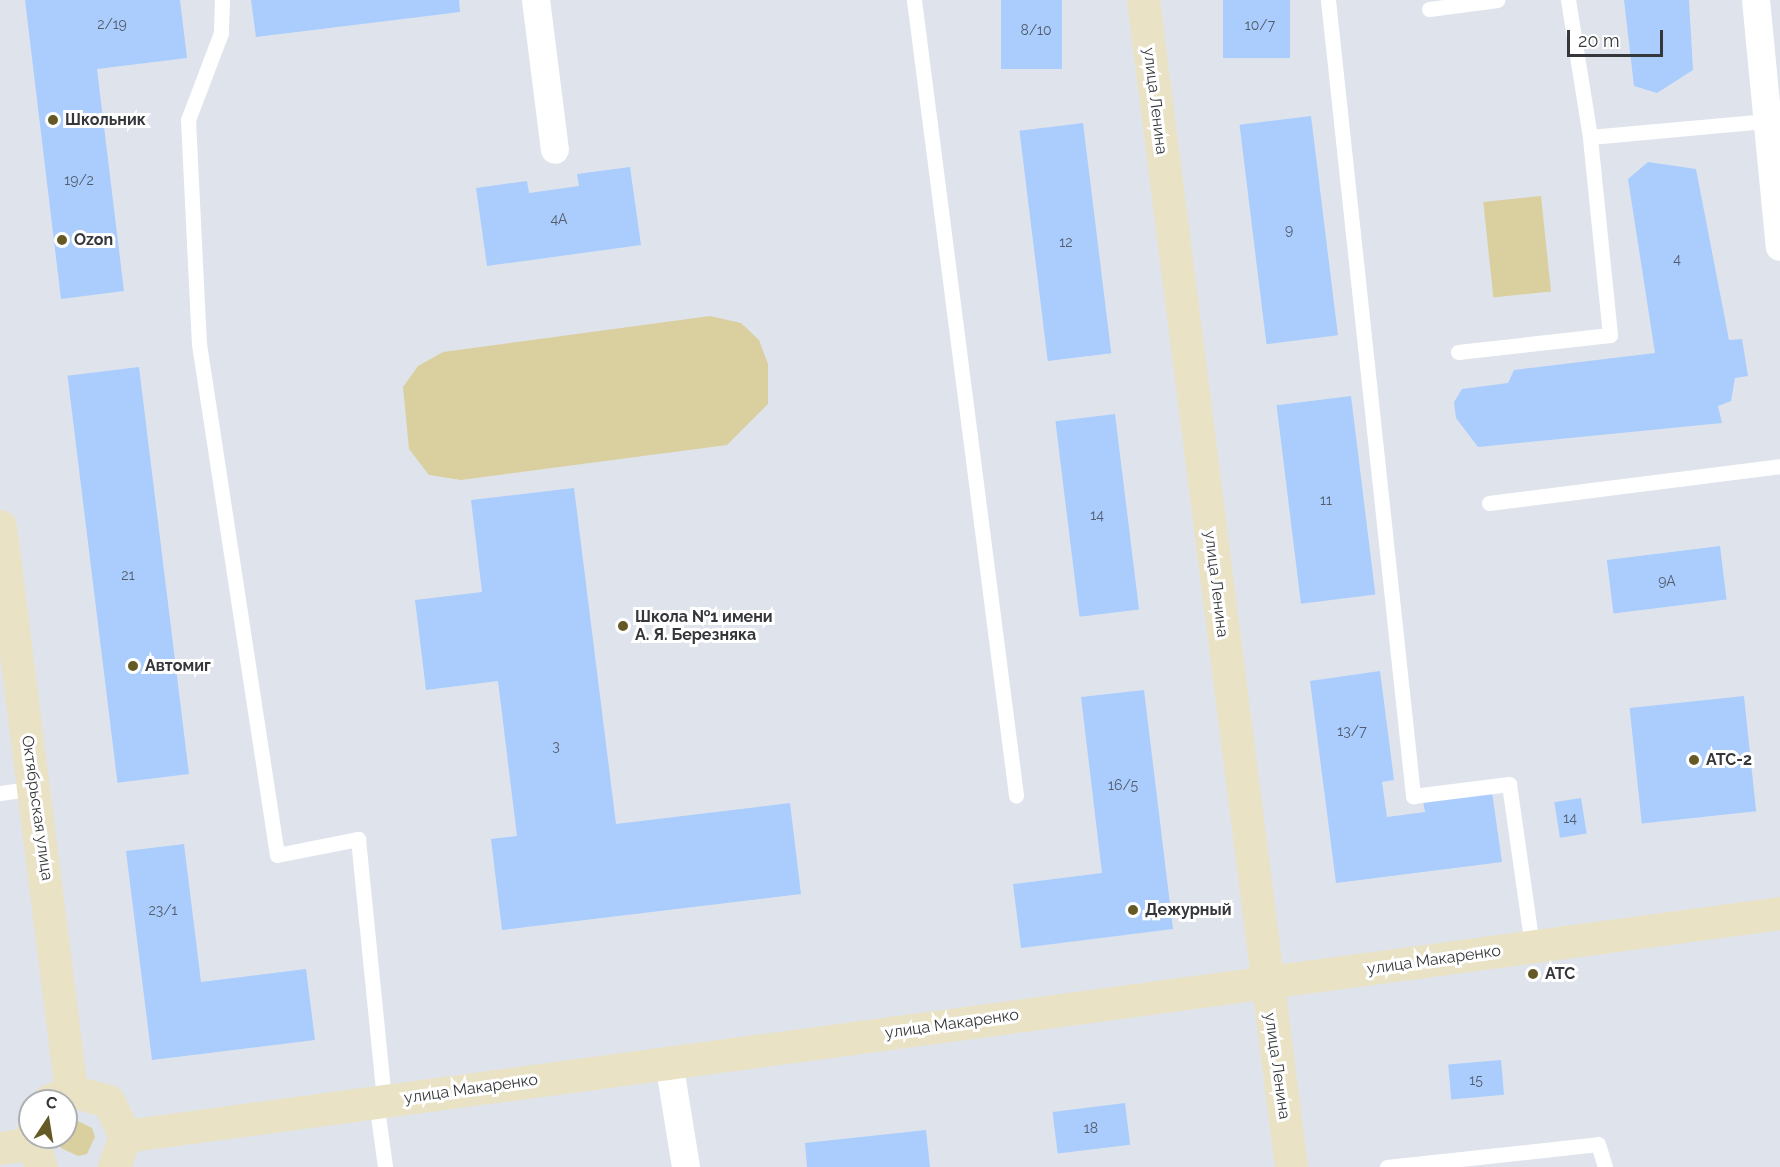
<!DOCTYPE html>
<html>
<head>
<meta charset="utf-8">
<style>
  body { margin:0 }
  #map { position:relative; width:1780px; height:1167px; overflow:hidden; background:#dfe4ec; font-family:Raleway,sans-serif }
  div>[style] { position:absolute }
  .green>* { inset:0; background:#dacf9f; transform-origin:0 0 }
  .building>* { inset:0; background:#aacdfd; transform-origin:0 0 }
  .lane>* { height:15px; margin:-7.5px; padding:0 7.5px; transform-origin:7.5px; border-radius:7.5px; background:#fff }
  .street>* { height:28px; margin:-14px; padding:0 14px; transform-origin:14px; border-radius:14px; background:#fff }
  .secondary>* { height:33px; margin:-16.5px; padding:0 16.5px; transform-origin:16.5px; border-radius:16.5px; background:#e9e2c5 }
  .dots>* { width:16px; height:16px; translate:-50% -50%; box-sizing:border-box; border:3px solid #fff; border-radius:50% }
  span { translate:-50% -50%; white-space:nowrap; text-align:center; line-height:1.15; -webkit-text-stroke:6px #fff; paint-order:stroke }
  .number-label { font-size:14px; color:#525c6b }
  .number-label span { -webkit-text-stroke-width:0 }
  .street-label { font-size:16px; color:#35373a }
  .poi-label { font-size:16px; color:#35373a; font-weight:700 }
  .left { translate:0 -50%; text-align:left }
  .north { position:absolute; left:18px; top:1089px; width:60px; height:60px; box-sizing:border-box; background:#fff; border:2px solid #aeafb0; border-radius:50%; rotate:12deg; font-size:16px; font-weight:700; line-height:24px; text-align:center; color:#35373a }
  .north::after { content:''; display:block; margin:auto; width:21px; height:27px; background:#655a26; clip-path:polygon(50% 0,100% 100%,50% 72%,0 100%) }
  .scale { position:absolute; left:1567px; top:30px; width:96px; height:27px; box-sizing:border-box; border:3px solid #35373a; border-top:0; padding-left:8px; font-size:18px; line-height:21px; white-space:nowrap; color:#35373a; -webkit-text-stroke:4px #fff; paint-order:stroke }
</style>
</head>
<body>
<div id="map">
  <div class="green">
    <i style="left:1541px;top:196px;width:96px;height:58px;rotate:84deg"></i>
    <i style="clip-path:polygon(710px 316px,741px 323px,759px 340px,768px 364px,768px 404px,727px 445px,461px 480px,429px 475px,409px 449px,403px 387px,418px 366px,443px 352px)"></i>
    <i style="clip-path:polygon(76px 1120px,92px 1128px,95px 1137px,87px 1154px,78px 1156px,61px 1148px,58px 1139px,66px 1137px,67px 1122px)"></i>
  </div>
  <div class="building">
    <i style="clip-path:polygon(25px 0,180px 0,187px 58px,97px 69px,124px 291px,61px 299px)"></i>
    <i style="clip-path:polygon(251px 0,459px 0,460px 12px,256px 37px)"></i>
    <i style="left:1001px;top:0;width:61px;height:69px"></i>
    <i style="left:1223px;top:0;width:67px;height:58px"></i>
    <i style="clip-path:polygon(1624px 0,1689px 0,1693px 70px,1657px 93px,1634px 86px)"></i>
    <i style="left:1311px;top:116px;width:221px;height:72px;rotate:83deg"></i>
    <i style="left:1083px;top:123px;width:232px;height:64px;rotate:83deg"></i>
    <i style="clip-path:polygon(1648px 162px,1696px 169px,1729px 340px,1742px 339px,1748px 376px,1735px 378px,1731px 401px,1718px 406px,1722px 423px,1478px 447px,1456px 418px,1454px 402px,1462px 389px,1508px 383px,1514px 370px,1655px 353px,1628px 179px)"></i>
    <i style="clip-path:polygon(630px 167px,641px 245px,487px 266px,476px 188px,527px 181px,529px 193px,579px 186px,577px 174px)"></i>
    <i style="left:139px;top:367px;width:410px;height:72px;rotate:83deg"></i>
    <i style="left:1351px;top:396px;width:200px;height:75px;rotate:83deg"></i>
    <i style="left:1115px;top:414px;width:197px;height:60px;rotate:83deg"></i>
    <i style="clip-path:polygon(574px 488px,616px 824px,790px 803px,801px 894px,502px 930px,491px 839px,517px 836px,498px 681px,426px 690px,415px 600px,482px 592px,471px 500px)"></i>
    <i style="left:1720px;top:546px;width:54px;height:114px;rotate:83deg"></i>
    <i style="clip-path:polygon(1380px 671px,1394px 780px,1382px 782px,1387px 817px,1425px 812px,1423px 801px,1492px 792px,1502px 862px,1336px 883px,1310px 681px)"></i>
    <i style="clip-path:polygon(1144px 690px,1173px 929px,1021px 948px,1013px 884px,1102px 873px,1081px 697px)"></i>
    <i style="left:1744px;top:696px;width:116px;height:115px;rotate:84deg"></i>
    <i style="left:1581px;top:798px;width:36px;height:27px;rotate:81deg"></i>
    <i style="clip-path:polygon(184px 844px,201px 982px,306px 969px,315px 1040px,152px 1060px,126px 851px)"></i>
    <i style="left:1501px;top:1060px;width:35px;height:53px;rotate:85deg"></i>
    <i style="left:1125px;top:1103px;width:42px;height:73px;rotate:83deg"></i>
    <i style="clip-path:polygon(926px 1130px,930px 1167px,807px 1167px,805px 1143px)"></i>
  </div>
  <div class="lane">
    <i style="left:222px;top:0;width:33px;rotate:92deg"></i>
    <i style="left:221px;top:33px;width:93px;rotate:110.8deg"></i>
    <i style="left:188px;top:120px;width:224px;rotate:87.2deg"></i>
    <i style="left:199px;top:344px;width:517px;rotate:81.32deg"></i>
    <i style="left:277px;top:855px;width:83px;rotate:-11.2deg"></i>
    <i style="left:358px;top:839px;width:262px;rotate:84.3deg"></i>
    <i style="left:914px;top:0;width:802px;rotate:82.69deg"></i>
    <i style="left:1328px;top:0;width:801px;rotate:83.9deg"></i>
    <i style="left:1413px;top:796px;width:97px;rotate:-7.1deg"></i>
    <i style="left:1509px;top:784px;width:164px;rotate:81.9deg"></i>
    <i style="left:1429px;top:9px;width:69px;rotate:-7.5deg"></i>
    <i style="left:1590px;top:137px;width:178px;rotate:-5.2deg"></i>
    <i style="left:1458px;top:352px;width:153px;rotate:-6.4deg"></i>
    <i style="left:1610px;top:335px;width:199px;rotate:-95.8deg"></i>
    <i style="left:1590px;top:137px;width:139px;rotate:-99.1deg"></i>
    <i style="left:1489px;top:503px;width:293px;rotate:-7.2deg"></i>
    <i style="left:0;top:793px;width:34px;rotate:-8deg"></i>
    <i style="left:376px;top:1101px;width:67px;rotate:82.2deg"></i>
    <i style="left:1387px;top:1167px;width:212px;rotate:-6.2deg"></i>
    <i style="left:1598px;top:1144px;width:24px;rotate:73deg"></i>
  </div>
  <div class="street">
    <i style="left:536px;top:0;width:151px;rotate:82.8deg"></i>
    <i style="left:1756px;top:0;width:248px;rotate:84.5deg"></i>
    <i style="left:669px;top:1062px;width:106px;rotate:80.8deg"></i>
  </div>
  <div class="secondary">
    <i style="left:1143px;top:0;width:1176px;rotate:82.77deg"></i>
    <i style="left:0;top:526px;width:569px;rotate:82.84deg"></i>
    <i style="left:48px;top:1101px;width:25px;rotate:-23deg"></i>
    <i style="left:71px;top:1091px;width:38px;rotate:15deg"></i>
    <i style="left:108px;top:1101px;width:39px;rotate:64deg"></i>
    <i style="left:125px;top:1136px;width:33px;rotate:110deg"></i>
    <i style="left:125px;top:1136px;width:1670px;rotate:-7.67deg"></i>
    <i style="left:30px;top:1137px;width:32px;rotate:70deg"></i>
    <i style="left:0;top:1148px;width:30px;rotate:-8deg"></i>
  </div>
  <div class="dots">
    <i style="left:53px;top:120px;background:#655a26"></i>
    <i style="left:62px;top:240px;background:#655a26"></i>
    <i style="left:623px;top:626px;background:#655a26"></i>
    <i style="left:133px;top:666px;background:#655a26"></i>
    <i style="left:1694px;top:760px;background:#655a26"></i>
    <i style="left:1133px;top:910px;background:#655a26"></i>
    <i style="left:1533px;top:974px;background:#655a26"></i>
  </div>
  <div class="number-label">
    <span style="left:112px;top:24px">2/19</span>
    <span style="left:1260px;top:25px">10/7</span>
    <span style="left:1036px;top:30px">8/10</span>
    <span style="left:79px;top:180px">19/2</span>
    <span style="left:559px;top:219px">4А</span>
    <span style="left:1289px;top:230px">9</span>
    <span style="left:1066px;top:242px">12</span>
    <span style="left:1677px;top:259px">4</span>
    <span style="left:1326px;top:500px">11</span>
    <span style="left:1097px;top:515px">14</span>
    <span style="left:128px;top:575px">21</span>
    <span style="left:1667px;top:581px">9А</span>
    <span style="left:1352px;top:731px">13/7</span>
    <span style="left:556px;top:746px">3</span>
    <span style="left:1123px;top:785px">16/5</span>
    <span style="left:1570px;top:818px">14</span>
    <span style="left:163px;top:910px">23/1</span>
    <span style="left:1476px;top:1080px">15</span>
    <span style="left:1091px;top:1128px">18</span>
  </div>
  <div class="street-label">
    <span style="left:1155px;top:101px;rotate:83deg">улица Ленина</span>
    <span style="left:1216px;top:584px;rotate:83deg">улица Ленина</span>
    <span style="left:37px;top:808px;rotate:82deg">Октябрьская улица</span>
    <span style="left:1434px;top:960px;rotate:-8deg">улица Макаренко</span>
    <span style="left:952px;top:1024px;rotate:-8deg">улица Макаренко</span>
    <span style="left:1277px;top:1066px;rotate:82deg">улица Ленина</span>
    <span style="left:471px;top:1089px;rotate:-8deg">улица Макаренко</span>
  </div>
  <div class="poi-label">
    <span class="left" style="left:65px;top:120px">Школьник</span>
    <span class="left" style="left:74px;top:240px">Ozon</span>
    <span class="left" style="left:635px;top:626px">Школа №1 имени<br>А. Я. Березняка</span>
    <span class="left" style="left:145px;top:666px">Автомиг</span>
    <span class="left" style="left:1706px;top:760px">АТС-2</span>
    <span class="left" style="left:1145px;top:910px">Дежурный</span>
    <span class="left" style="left:1545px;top:974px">АТС</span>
  </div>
  <div class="north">С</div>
  <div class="scale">20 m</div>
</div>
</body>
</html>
